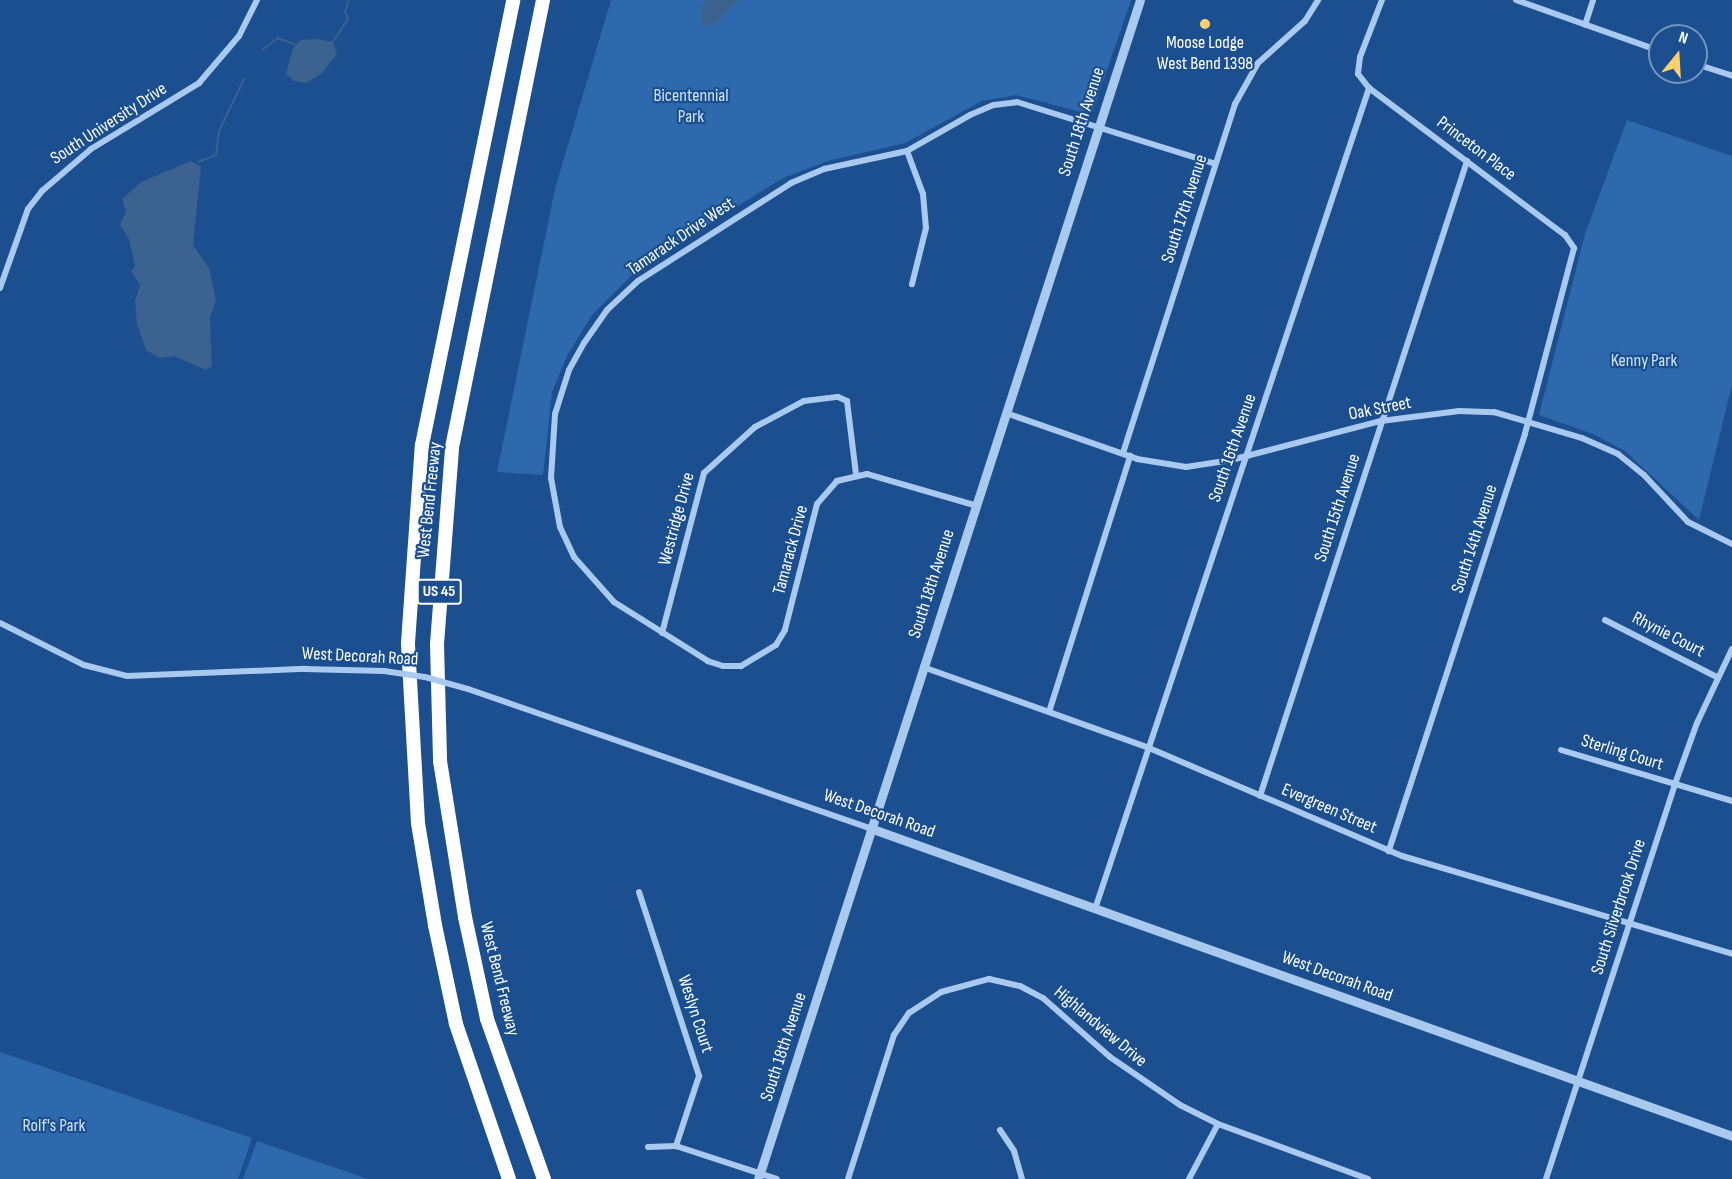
<!DOCTYPE html>
<html>
<head>
<meta charset="utf-8">
<style>
  body { margin:0 }
  #map { position:relative; width:1732px; height:1179px; overflow:hidden; background:#1b4f8f; font-family:"Sofia Sans Condensed",sans-serif }
  div>[style] { position:absolute }
  .green>* { inset:0; background:#2e69ad }
  .water>* { inset:0; background:#3c6290 }
  .stream>* { height:2px; margin:-1px; padding:0 1px; transform-origin:1px; border-radius:1px; background:#3c6290 }
  .minor>* { height:6px; margin:-3px; padding:0 3px; transform-origin:3px; border-radius:3px; background:#a9c9ee }
  .tertiary>* { height:9px; margin:-4.5px; padding:0 4.5px; transform-origin:4.5px; border-radius:4.5px; background:#a9c9ee }
  .motorway>* { height:14px; margin:-7px; padding:0 7px; transform-origin:7px; border-radius:7px; background:#fff }
  .minor-bridge>* { height:6px; margin:-3px; padding:0 3px; transform-origin:3px; border-radius:3px; background:#a9c9ee }
  .dots>* { width:16px; height:16px; translate:-50% -50%; box-sizing:border-box; border:3px solid #1b4f8f; border-radius:50% }
  span { translate:-50% -50%; white-space:nowrap; text-align:center; line-height:1.15; -webkit-text-stroke:4.5px #1b4f8f; paint-order:stroke }
  .shield-label span { padding:2px 4px; background:#1b4f8f; border:2px solid; border-radius:4px; -webkit-text-stroke-width:0 }
  .shield-label { font-size:16px; color:#fff; font-weight:700 }
  .poi-label { font-size:18px; color:#fff }
  .park-label { font-size:18px; color:#cfe3fa }
  .street-label { font-size:18px; color:#fff }
  .north { position:absolute; left:1648px; top:24px; width:60px; height:60px; box-sizing:border-box; background:#1b4f8f; border:2px solid #7695bc; border-radius:50%; rotate:18deg; font-size:16px; font-weight:700; line-height:24px; text-align:center; color:#fff }
  .north::after { content:''; display:block; margin:auto; width:21px; height:27px; background:#ffd166; clip-path:polygon(50% 0,100% 100%,50% 72%,0 100%) }
</style>
</head>
<body>
<div id="map">
  <div class="green">
    <i style="clip-path:polygon(611px 0,1131px 0,1093px 111px,1088px 114px,1016px 95px,982px 101px,905px 143px,828px 161px,783px 178px,640px 267px,592px 315px,567px 356px,552px 392px,543px 475px,497px 472px,555px 189px)"></i>
    <i style="clip-path:polygon(1627px 120px,1732px 156px,1732px 385px,1699px 520px,1625px 451px,1593px 434px,1539px 415px,1585px 234px)"></i>
    <i style="clip-path:polygon(0 1052px,252px 1138px,238px 1179px,0 1179px)"></i>
    <i style="clip-path:polygon(257px 1141px,368px 1179px,243px 1179px)"></i>
  </div>
  <div class="water">
    <i style="clip-path:polygon(706px 0,738px 0,713px 26px,701px 25px,701px 8px)"></i>
    <i style="clip-path:polygon(317px 39px,333px 42px,337px 54px,321px 74px,306px 83px,294px 81px,286px 74px,293px 48px,301px 40px)"></i>
    <i style="clip-path:polygon(191px 161px,201px 167px,193px 245px,209px 268px,216px 300px,210px 317px,212px 366px,206px 370px,174px 356px,160px 358px,146px 350px,137px 324px,135px 301px,140px 285px,131px 271px,135px 266px,129px 239px,120px 225px,126px 211px,122px 199px,141px 182px)"></i>
  </div>
  <div class="stream">
    <i style="left:333px;top:42px;width:27px;rotate:-57deg"></i>
    <i style="left:348px;top:19px;width:8px;rotate:-113deg"></i>
    <i style="left:345px;top:12px;width:13px;rotate:-72deg"></i>
    <i style="left:262px;top:50px;width:20px;rotate:-37deg"></i>
    <i style="left:278px;top:38px;width:19px;rotate:21deg"></i>
    <i style="left:198px;top:162px;width:19px;rotate:-21deg"></i>
    <i style="left:216px;top:155px;width:24px;rotate:-83deg"></i>
    <i style="left:219px;top:131px;width:58px;rotate:-64.3deg"></i>
  </div>
  <div class="minor">
    <i style="left:1382px;top:0;width:61px;rotate:111.1deg"></i>
    <i style="left:1360px;top:57px;width:17px;rotate:97deg"></i>
    <i style="left:1358px;top:74px;width:18px;rotate:52deg"></i>
    <i style="left:1369px;top:88px;width:245px;rotate:36.9deg"></i>
    <i style="left:1565px;top:235px;width:16px;rotate:55deg"></i>
    <i style="left:1574px;top:248px;width:192px;rotate:104.8deg"></i>
    <i style="left:1525px;top:434px;width:439px;rotate:108.1deg"></i>
    <i style="left:1516px;top:0;width:153px;rotate:19.5deg"></i>
    <i style="left:1585px;top:25px;width:26px;rotate:-72deg"></i>
    <i style="left:1696px;top:64px;width:38px;rotate:18deg"></i>
    <i style="left:907px;top:151px;width:46px;rotate:69.6deg"></i>
    <i style="left:923px;top:194px;width:34px;rotate:85deg"></i>
    <i style="left:926px;top:228px;width:58px;rotate:104deg"></i>
    <i style="left:0;top:288px;width:84px;rotate:-70.5deg"></i>
    <i style="left:28px;top:209px;width:23px;rotate:-52deg"></i>
    <i style="left:42px;top:191px;width:65px;rotate:-40.6deg"></i>
    <i style="left:91px;top:149px;width:127px;rotate:-31.4deg"></i>
    <i style="left:199px;top:83px;width:62px;rotate:-49.6deg"></i>
    <i style="left:239px;top:36px;width:40px;rotate:-63.4deg"></i>
    <i style="left:1006px;top:413px;width:139px;rotate:19.3deg"></i>
    <i style="left:1137px;top:459px;width:50px;rotate:9.3deg"></i>
    <i style="left:1186px;top:467px;width:46px;rotate:-8.8deg"></i>
    <i style="left:1231px;top:460px;width:155px;rotate:-14.6deg"></i>
    <i style="left:1381px;top:421px;width:79px;rotate:-7.3deg"></i>
    <i style="left:1459px;top:411px;width:35px;rotate:2deg"></i>
    <i style="left:1494px;top:412px;width:92px;rotate:16.5deg"></i>
    <i style="left:1582px;top:438px;width:39px;rotate:24deg"></i>
    <i style="left:1618px;top:454px;width:33px;rotate:39deg"></i>
    <i style="left:1644px;top:475px;width:64px;rotate:46.9deg"></i>
    <i style="left:1688px;top:522px;width:49px;rotate:26.6deg"></i>
    <i style="left:1123px;top:453px;width:367px;rotate:-72.2deg"></i>
    <i style="left:1235px;top:104px;width:47px;rotate:-60.7deg"></i>
    <i style="left:1258px;top:63px;width:63px;rotate:-41.8deg"></i>
    <i style="left:1305px;top:21px;width:25px;rotate:-58deg"></i>
    <i style="left:974px;top:505px;width:111px;rotate:-163.8deg"></i>
    <i style="left:867px;top:474px;width:31px;rotate:167deg"></i>
    <i style="left:837px;top:481px;width:30px;rotate:131deg"></i>
    <i style="left:817px;top:504px;width:130px;rotate:104.3deg"></i>
    <i style="left:785px;top:630px;width:17px;rotate:121deg"></i>
    <i style="left:776px;top:645px;width:41px;rotate:149deg"></i>
    <i style="left:741px;top:666px;width:18px;rotate:180deg"></i>
    <i style="left:723px;top:666px;width:16px;rotate:-162deg"></i>
    <i style="left:708px;top:661px;width:111px;rotate:-147.9deg"></i>
    <i style="left:614px;top:602px;width:60px;rotate:-131.6deg"></i>
    <i style="left:574px;top:557px;width:33px;rotate:-115deg"></i>
    <i style="left:560px;top:527px;width:50px;rotate:-100.4deg"></i>
    <i style="left:551px;top:478px;width:64px;rotate:-86.4deg"></i>
    <i style="left:555px;top:414px;width:46px;rotate:-72.3deg"></i>
    <i style="left:569px;top:370px;width:31px;rotate:-61deg"></i>
    <i style="left:584px;top:343px;width:40px;rotate:-55.1deg"></i>
    <i style="left:607px;top:310px;width:42px;rotate:-43.1deg"></i>
    <i style="left:638px;top:281px;width:182px;rotate:-32.6deg"></i>
    <i style="left:791px;top:183px;width:36px;rotate:-23deg"></i>
    <i style="left:824px;top:169px;width:85px;rotate:-12.2deg"></i>
    <i style="left:907px;top:151px;width:73px;rotate:-29.7deg"></i>
    <i style="left:970px;top:115px;width:26px;rotate:-23deg"></i>
    <i style="left:994px;top:105px;width:23px;rotate:-7deg"></i>
    <i style="left:1017px;top:102px;width:208px;rotate:17.3deg"></i>
    <i style="left:1605px;top:620px;width:126px;rotate:27deg"></i>
    <i style="left:0;top:623px;width:94px;rotate:26.6deg"></i>
    <i style="left:84px;top:665px;width:44px;rotate:14.3deg"></i>
    <i style="left:127px;top:676px;width:178px;rotate:-2.3deg"></i>
    <i style="left:305px;top:669px;width:79px;rotate:1.5deg"></i>
    <i style="left:662px;top:633px;width:165px;rotate:-75.3deg"></i>
    <i style="left:704px;top:473px;width:69px;rotate:-42deg"></i>
    <i style="left:755px;top:427px;width:55px;rotate:-28deg"></i>
    <i style="left:804px;top:401px;width:34px;rotate:-7deg"></i>
    <i style="left:838px;top:397px;width:10px;rotate:24deg"></i>
    <i style="left:847px;top:401px;width:74px;rotate:83deg"></i>
    <i style="left:923px;top:667px;width:240px;rotate:19.7deg"></i>
    <i style="left:1149px;top:748px;width:275px;rotate:23.1deg"></i>
    <i style="left:1402px;top:856px;width:344px;rotate:16.5deg"></i>
    <i style="left:468px;top:689px;width:425px;rotate:19.1deg"></i>
    <i style="left:1049px;top:712px;width:269px;rotate:-72.4deg"></i>
    <i style="left:1561px;top:750px;width:178px;rotate:16.6deg"></i>
    <i style="left:1260px;top:796px;width:668px;rotate:-71.94deg"></i>
    <i style="left:639px;top:892px;width:194px;rotate:71.9deg"></i>
    <i style="left:699px;top:1076px;width:74px;rotate:108.2deg"></i>
    <i style="left:1095px;top:909px;width:866px;rotate:-71.54deg"></i>
    <i style="left:1000px;top:1130px;width:25px;rotate:56deg"></i>
    <i style="left:1014px;top:1151px;width:29px;rotate:74deg"></i>
    <i style="left:648px;top:1147px;width:28px;rotate:-2deg"></i>
    <i style="left:676px;top:1146px;width:106px;rotate:18.1deg"></i>
    <i style="left:848px;top:1179px;width:151px;rotate:-72.3deg"></i>
    <i style="left:894px;top:1035px;width:27px;rotate:-56deg"></i>
    <i style="left:909px;top:1013px;width:38px;rotate:-33deg"></i>
    <i style="left:941px;top:992px;width:50px;rotate:-15.2deg"></i>
    <i style="left:989px;top:979px;width:32px;rotate:13deg"></i>
    <i style="left:1020px;top:986px;width:26px;rotate:28deg"></i>
    <i style="left:1043px;top:998px;width:89px;rotate:41.4deg"></i>
    <i style="left:1110px;top:1057px;width:85px;rotate:34.4deg"></i>
    <i style="left:1180px;top:1105px;width:42px;rotate:26.6deg"></i>
    <i style="left:1218px;top:1124px;width:160px;rotate:20.1deg"></i>
    <i style="left:1189px;top:1179px;width:62px;rotate:-62.2deg"></i>
    <i style="left:1546px;top:1179px;width:416px;rotate:-71.9deg"></i>
    <i style="left:1675px;top:784px;width:65px;rotate:-70.2deg"></i>
    <i style="left:1697px;top:723px;width:82px;rotate:-64.7deg"></i>
  </div>
  <div class="tertiary">
    <i style="left:870px;top:828px;width:915px;rotate:19.66deg"></i>
    <i style="left:758px;top:1179px;width:1239px;rotate:-72.05deg"></i>
  </div>
  <div class="motorway">
    <i style="left:543px;top:0;width:458px;rotate:101.5deg"></i>
    <i style="left:452px;top:449px;width:196px;rotate:94.4deg"></i>
    <i style="left:437px;top:644px;width:117px;rotate:88.5deg"></i>
    <i style="left:440px;top:761px;width:158px;rotate:80.9deg"></i>
    <i style="left:465px;top:917px;width:104px;rotate:77.8deg"></i>
    <i style="left:487px;top:1019px;width:170px;rotate:70.4deg"></i>
    <i style="left:509px;top:1179px;width:164px;rotate:-108.9deg"></i>
    <i style="left:456px;top:1024px;width:101px;rotate:-102deg"></i>
    <i style="left:435px;top:925px;width:103px;rotate:-99.5deg"></i>
    <i style="left:418px;top:823px;width:180px;rotate:-93.2deg"></i>
    <i style="left:408px;top:643px;width:198px;rotate:-86deg"></i>
    <i style="left:422px;top:445px;width:454px;rotate:-78.4deg"></i>
  </div>
  <div class="minor-bridge">
    <i style="left:384px;top:671px;width:41px;rotate:8.3deg"></i>
    <i style="left:425px;top:677px;width:45px;rotate:15.6deg"></i>
  </div>
  <div class="dots">
    <i style="left:1205px;top:24px;background:#ffd166"></i>
  </div>
  <div class="shield-label">
    <span style="left:439px;top:592px">US 45</span>
  </div>
  <div class="poi-label">
    <span style="left:1205px;top:54px">Moose Lodge<br>West Bend 1398</span>
  </div>
  <div class="park-label">
    <span style="left:691px;top:107px">Bicentennial<br>Park</span>
    <span style="left:1644px;top:361px">Kenny Park</span>
    <span style="left:54px;top:1126px">Rolf's Park</span>
  </div>
  <div class="street-label">
    <span style="left:1082px;top:122px;rotate:-72deg">South 18th Avenue</span>
    <span style="left:109px;top:124px;rotate:-33deg">South University Drive</span>
    <span style="left:1476px;top:149px;rotate:37deg">Princeton Place</span>
    <span style="left:1185px;top:209px;rotate:-72deg">South 17th Avenue</span>
    <span style="left:681px;top:237px;rotate:-34deg">Tamarack Drive West</span>
    <span style="left:1380px;top:409px;rotate:-11deg">Oak Street</span>
    <span style="left:1233px;top:448px;rotate:-71deg">South 16th Avenue</span>
    <span style="left:430px;top:500px;rotate:-84deg">West Bend Freeway</span>
    <span style="left:1338px;top:508px;rotate:-72deg">South 15th Avenue</span>
    <span style="left:677px;top:519px;rotate:-75deg">Westridge Drive</span>
    <span style="left:1475px;top:539px;rotate:-72deg">South 14th Avenue</span>
    <span style="left:791px;top:550px;rotate:-75deg">Tamarack Drive</span>
    <span style="left:932px;top:584px;rotate:-72deg">South 18th Avenue</span>
    <span style="left:1668px;top:635px;rotate:27deg">Rhynie Court</span>
    <span style="left:360px;top:657px;rotate:3deg">West Decorah Road</span>
    <span style="left:1622px;top:753px;rotate:17deg">Sterling Court</span>
    <span style="left:1329px;top:809px;rotate:23deg">Evergreen Street</span>
    <span style="left:879px;top:814px;rotate:19deg">West Decorah Road</span>
    <span style="left:1619px;top:907px;rotate:-72deg">South Silverbrook Drive</span>
    <span style="left:1337px;top:977px;rotate:20deg">West Decorah Road</span>
    <span style="left:499px;top:979px;rotate:76deg">West Bend Freeway</span>
    <span style="left:695px;top:1014px;rotate:72deg">Weslyn Court</span>
    <span style="left:1100px;top:1027px;rotate:40deg">Highlandview Drive</span>
    <span style="left:784px;top:1047px;rotate:-72deg">South 18th Avenue</span>
  </div>
  <div class="north">N</div>
</div>
</body>
</html>
